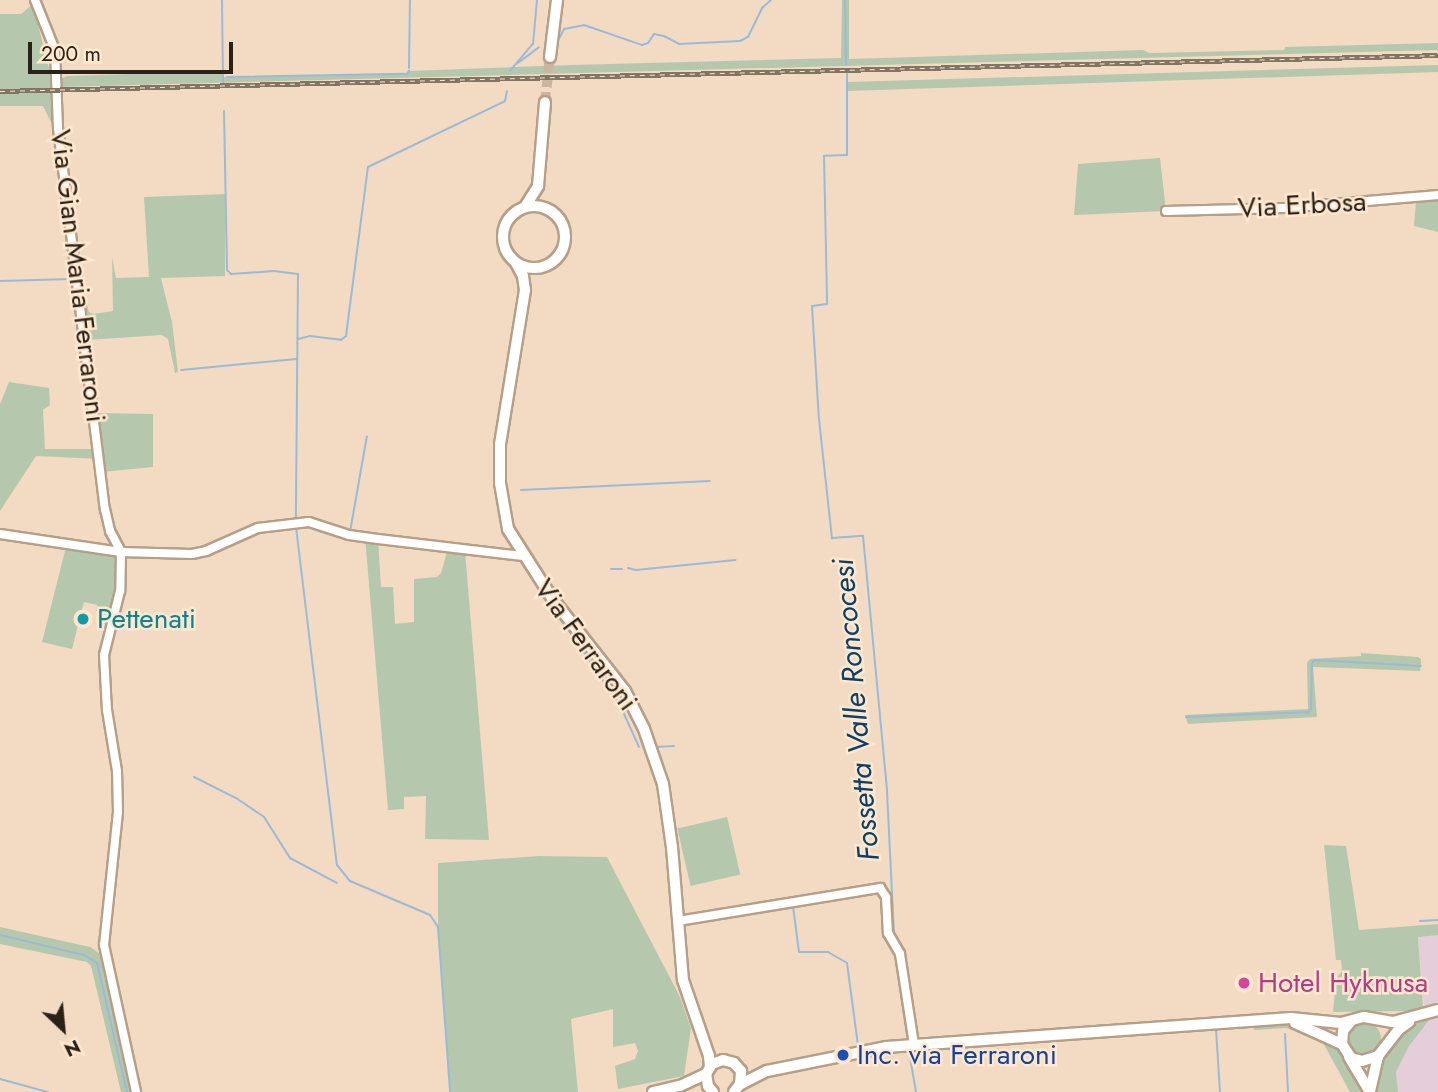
<!DOCTYPE html>
<html>
<head>
<meta charset="utf-8">
<style>
  body { margin:0 }
  #map { position:relative; width:1438px; height:1092px; overflow:hidden; background:#f2dbc2; font-family:Jost,sans-serif }
  div>[style] { position:absolute }
  .industrial>* { inset:0; background:#e5ced9 }
  .green>* { inset:0; background:#b5c8ad; transform-origin:0 0 }
  .round { border-radius:50% }
  .stream>* { height:2px; margin:-1px; padding:0 1px; transform-origin:1px; border-radius:1px; background:#9abad7 }
  .secondary-tunnel>* { height:10px; margin-top:-5px; transform-origin:0; background:repeating-linear-gradient(90deg,#cab6a0 0 10px,transparent 0 15px) }
  .roads { filter:drop-shadow(2px 0 #b59f88) drop-shadow(-2px 0 #b59f88) drop-shadow(0 2px #b59f88) drop-shadow(0 -2px #b59f88) }
  .minor>* { height:8px; margin:-4px; padding:0 4px; transform-origin:4px; border-radius:4px; background:#fff }
  .tertiary>* { height:10px; margin:-5px; padding:0 5px; transform-origin:5px; border-radius:5px; background:#fff }
  .secondary>* { height:10px; margin:-5px; padding:0 5px; transform-origin:5px; border-radius:5px; background:#fff }
  .secondary>.ring { margin:-5px; padding:0; box-sizing:content-box; background:none; border:10px solid #fff; border-radius:50% }
  .rail>* { height:4.5px; margin-top:-2.25px; transform-origin:0; background:repeating-linear-gradient(90deg,#ffe8cf 0 5px,#837564 0 10px); box-sizing:border-box; border-block:2px solid #837564 }
  .dots>* { width:19px; height:19px; translate:-50% -50%; box-sizing:border-box; border:4px solid #ffe8cf; border-radius:50% }
  span { translate:-50% -50%; white-space:nowrap; text-align:center; line-height:1.15; -webkit-text-stroke:5px #ffe8cf; paint-order:stroke }
  .street-label { font-size:28px; color:#2a2218 }
  .culture-label { font-size:28px; color:#0d838f }
  .left { translate:0 -50%; text-align:left }
  .hotel-label { font-size:28px; color:#b23c85 }
  .transit-label { font-size:28px; color:#164399 }
  .water-label { font-size:30px; color:#0c4067; font-style:italic }
  .north { position:absolute; left:28px; top:994px; width:70px; height:70px; -webkit-text-stroke:5px #ffe8cf; paint-order:stroke; rotate:154deg; font-size:19px; font-weight:700; line-height:28px; text-align:center; color:#2a2218 }
  .north::after { content:''; display:block; margin:auto; width:24px; height:32px; background:#2a2218; clip-path:polygon(50% 0,100% 100%,50% 72%,0 100%) }
  .scale { position:absolute; left:28px; top:42px; width:205px; height:32px; box-sizing:border-box; border:4px solid #2a2218; border-top:0; padding-left:9px; font-size:21px; line-height:24px; white-space:nowrap; color:#2a2218; -webkit-text-stroke:5px #ffe8cf; paint-order:stroke }
</style>
</head>
<body>
<div id="map">
  <div class="industrial">
    <i style="clip-path:polygon(1438px 935px,1438px 1004px,1424px 1006px,1418px 936px)"></i>
    <i style="clip-path:polygon(1438px 1018px,1438px 1092px,1398px 1092px,1396px 1072px,1409px 1046px,1430px 1019px)"></i>
  </div>
  <div class="green">
    <i style="clip-path:polygon(842px 0,849px 0,849px 59px,1143px 50px,1149px 53px,1284px 50px,1285px 47px,1438px 43px,1438px 50px,59px 87px,58px 80px,67px 76px,222px 71px,223px 77px,407px 74px,409px 71px,571px 65px,841px 58px)"></i>
    <i style="clip-path:polygon(33px 4px,53px 85px,55px 123px,52px 124px,43px 106px,0 106px,0 14px,21px 14px)"></i>
    <i style="clip-path:polygon(1438px 65px,1438px 72px,847px 91px,847px 82px)"></i>
    <i style="clip-path:polygon(1160px 158px,1166px 211px,1074px 215px,1078px 164px)"></i>
    <i style="clip-path:polygon(225px 194px,225px 276px,161px 278px,172px 322px,178px 372px,175px 373px,168px 339px,162px 335px,87px 340px,79px 300px,86px 300px,89px 312px,93px 314px,113px 311px,112px 257px,116px 278px,149px 277px,144px 197px)"></i>
    <i style="clip-path:polygon(1438px 200px,1438px 232px,1414px 226px,1416px 201px)"></i>
    <i style="clip-path:polygon(9px 382px,49px 388px,50px 405px,43px 410px,45px 449px,99px 449px,95px 413px,153px 414px,153px 467px,102px 472px,100px 459px,36px 456px,0 511px,0 404px)"></i>
    <i style="clip-path:polygon(365px 537px,378px 539px,381px 587px,393px 587px,395px 624px,414px 622px,414px 579px,437px 577px,441px 573px,448px 549px,465px 551px,489px 840px,425px 839px,426px 796px,404px 797px,404px 809px,388px 810px)"></i>
    <i style="clip-path:polygon(67px 543px,121px 552px,114px 616px,96px 611px,97px 605px,84px 602px,72px 649px,42px 642px)"></i>
    <i style="clip-path:polygon(1361px 653px,1418px 657px,1421px 659px,1421px 666px,1420px 671px,1313px 667px,1317px 717px,1188px 724px,1185px 715px,1308px 709px,1307px 663px,1310px 659px,1361px 656px)"></i>
    <i style="left:727px;top:817px;width:59px;height:51px;rotate:77deg"></i>
    <i style="clip-path:polygon(1324px 845px,1346px 846px,1359px 930px,1438px 924px,1438px 935px,1418px 937px,1423px 1007px,1408px 1011px,1333px 1012px,1336px 979px,1342px 971px,1341px 960px,1336px 960px)"></i>
    <i style="clip-path:polygon(539px 856px,607px 857px,680px 997px,691px 1028px,684px 1076px,618px 1089px,615px 1066px,635px 1059px,638px 1051px,635px 1043px,613px 1047px,613px 1009px,571px 1019px,578px 1092px,450px 1092px,438px 927px,438px 863px)"></i>
    <i style="clip-path:polygon(0 927px,90px 947px,106px 958px,134px 1092px,121px 1092px,91px 966px,87px 962px,0 944px)"></i>
    <i style="clip-path:polygon(1253px 1019px,1304px 1028px,1336px 1044px,1365px 1092px,1350px 1092px,1321px 1039px,1286px 1028px,1254px 1030px)"></i>
    <i style="clip-path:polygon(1430px 1019px,1409px 1046px,1396px 1072px,1398px 1092px,1374px 1092px,1376px 1071px,1398px 1035px,1409px 1026px)"></i>
    <i class="round" style="left:1347px;top:1022px;width:34px;height:34px"></i>
  </div>
  <div class="stream">
    <i style="left:222px;top:0;width:84px;rotate:89.3deg"></i>
    <i style="left:845px;top:0;width:65px;rotate:89.1deg"></i>
    <i style="left:560px;top:37px;width:9px;rotate:-63deg"></i>
    <i style="left:564px;top:29px;width:20px;rotate:-11deg"></i>
    <i style="left:584px;top:25px;width:61px;rotate:19deg"></i>
    <i style="left:642px;top:45px;width:6px;rotate:-18deg"></i>
    <i style="left:648px;top:43px;width:11px;rotate:-56deg"></i>
    <i style="left:654px;top:34px;width:10px;rotate:11deg"></i>
    <i style="left:664px;top:36px;width:17px;rotate:28deg"></i>
    <i style="left:679px;top:44px;width:61px;rotate:-2.8deg"></i>
    <i style="left:740px;top:41px;width:9px;rotate:-27deg"></i>
    <i style="left:748px;top:37px;width:32px;rotate:-64deg"></i>
    <i style="left:762px;top:8px;width:12px;rotate:-42deg"></i>
    <i style="left:518px;top:63px;width:26px;rotate:-37deg"></i>
    <i style="left:409px;top:68px;width:68px;rotate:-89.2deg"></i>
    <i style="left:510px;top:71px;width:35px;rotate:-50deg"></i>
    <i style="left:533px;top:44px;width:44px;rotate:-84.8deg"></i>
    <i style="left:847px;top:74px;width:81px;rotate:90deg"></i>
    <i style="left:847px;top:155px;width:23px;rotate:178deg"></i>
    <i style="left:824px;top:156px;width:148px;rotate:88.8deg"></i>
    <i style="left:827px;top:304px;width:15px;rotate:172deg"></i>
    <i style="left:812px;top:306px;width:113px;rotate:86.5deg"></i>
    <i style="left:819px;top:419px;width:120px;rotate:83.8deg"></i>
    <i style="left:832px;top:538px;width:31px;rotate:-4deg"></i>
    <i style="left:863px;top:536px;width:256px;rotate:84.6deg"></i>
    <i style="left:887px;top:791px;width:145px;rotate:87.2deg"></i>
    <i style="left:227px;top:77px;width:180px;rotate:-1deg"></i>
    <i style="left:407px;top:74px;width:4px;rotate:-56deg"></i>
    <i style="left:224px;top:111px;width:159px;rotate:88.9deg"></i>
    <i style="left:227px;top:270px;width:6px;rotate:45deg"></i>
    <i style="left:231px;top:274px;width:43px;rotate:-4deg"></i>
    <i style="left:274px;top:271px;width:24px;rotate:7deg"></i>
    <i style="left:298px;top:274px;width:244px;rotate:90.5deg"></i>
    <i style="left:0;top:281px;width:72px;rotate:-1.6deg"></i>
    <i style="left:298px;top:339px;width:12px;rotate:-14deg"></i>
    <i style="left:310px;top:336px;width:31px;rotate:7deg"></i>
    <i style="left:341px;top:340px;width:6px;rotate:-39deg"></i>
    <i style="left:346px;top:336px;width:170px;rotate:-82.6deg"></i>
    <i style="left:368px;top:167px;width:152px;rotate:-25.7deg"></i>
    <i style="left:505px;top:101px;width:10px;rotate:-79deg"></i>
    <i style="left:181px;top:370px;width:116px;rotate:-5.5deg"></i>
    <i style="left:521px;top:490px;width:189px;rotate:-2.7deg"></i>
    <i style="left:296px;top:527px;width:340px;rotate:83.1deg"></i>
    <i style="left:337px;top:865px;width:21px;rotate:51deg"></i>
    <i style="left:350px;top:881px;width:87px;rotate:23deg"></i>
    <i style="left:430px;top:915px;width:14px;rotate:56deg"></i>
    <i style="left:438px;top:927px;width:165px;rotate:85.8deg"></i>
    <i style="left:350px;top:532px;width:97px;rotate:-80deg"></i>
    <i style="left:386px;top:544px;width:80px;rotate:7.9deg"></i>
    <i style="left:524px;top:565px;width:27px;rotate:56deg"></i>
    <i style="left:628px;top:568px;width:8px;rotate:14deg"></i>
    <i style="left:636px;top:570px;width:100px;rotate:-5.8deg"></i>
    <i style="left:611px;top:569px;width:11px"></i>
    <i style="left:554px;top:609px;width:116px;rotate:55.5deg"></i>
    <i style="left:620px;top:705px;width:46px;rotate:65.7deg"></i>
    <i style="left:1186px;top:717px;width:122px;rotate:-2.3deg"></i>
    <i style="left:1308px;top:712px;width:4px;rotate:-45deg"></i>
    <i style="left:1311px;top:709px;width:46px;rotate:-88.8deg"></i>
    <i style="left:1312px;top:663px;width:4px;rotate:-45deg"></i>
    <i style="left:1315px;top:660px;width:106px;rotate:3.2deg"></i>
    <i style="left:654px;top:747px;width:20px;rotate:-3deg"></i>
    <i style="left:194px;top:777px;width:47px;rotate:26.6deg"></i>
    <i style="left:236px;top:798px;width:34px;rotate:34deg"></i>
    <i style="left:264px;top:817px;width:49px;rotate:57.6deg"></i>
    <i style="left:290px;top:858px;width:53px;rotate:28deg"></i>
    <i style="left:793px;top:906px;width:46px;rotate:82.6deg"></i>
    <i style="left:799px;top:952px;width:29px"></i>
    <i style="left:828px;top:952px;width:22px;rotate:30deg"></i>
    <i style="left:847px;top:963px;width:83px;rotate:82.4deg"></i>
    <i style="left:1420px;top:921px;width:18px;rotate:-3deg"></i>
    <i style="left:0;top:935px;width:86px;rotate:13.4deg"></i>
    <i style="left:84px;top:955px;width:15px;rotate:32deg"></i>
    <i style="left:97px;top:963px;width:132px;rotate:76.9deg"></i>
    <i style="left:895px;top:952px;width:84px;rotate:81.8deg"></i>
    <i style="left:1285px;top:1034px;width:58px;rotate:87deg"></i>
    <i style="left:1066px;top:1039px;width:150px;rotate:-3.8deg"></i>
    <i style="left:1216px;top:1029px;width:63px;rotate:86.4deg"></i>
    <i style="left:909px;top:1051px;width:42px;rotate:80.3deg"></i>
    <i style="left:0;top:1079px;width:50px;rotate:15.2deg"></i>
  </div>
  <div class="secondary-tunnel">
    <i style="left:545px;top:102px;width:45px;rotate:-83.7deg"></i>
  </div>
  <div class="roads">
    <div class="minor">
      <i style="left:35px;top:0;width:54px;rotate:68.2deg"></i>
      <i style="left:55px;top:50px;width:78px;rotate:87.8deg"></i>
      <i style="left:58px;top:128px;width:384px;rotate:83deg"></i>
      <i style="left:105px;top:509px;width:23px;rotate:77deg"></i>
      <i style="left:110px;top:531px;width:24px;rotate:62deg"></i>
      <i style="left:121px;top:552px;width:39px;rotate:91deg"></i>
      <i style="left:120px;top:591px;width:66px;rotate:104deg"></i>
      <i style="left:104px;top:655px;width:55px;rotate:86.9deg"></i>
      <i style="left:107px;top:710px;width:62px;rotate:80.7deg"></i>
      <i style="left:117px;top:771px;width:41px;rotate:88.6deg"></i>
      <i style="left:118px;top:812px;width:134px;rotate:96deg"></i>
      <i style="left:104px;top:945px;width:150px;rotate:77.7deg"></i>
      <i style="left:1166px;top:211px;width:118px;rotate:-1.5deg"></i>
      <i style="left:1284px;top:208px;width:155px;rotate:-4.8deg"></i>
      <i style="left:0;top:534px;width:122px;rotate:8.5deg"></i>
      <i style="left:121px;top:552px;width:71px;rotate:1.6deg"></i>
      <i style="left:192px;top:554px;width:14px;rotate:-12deg"></i>
      <i style="left:206px;top:551px;width:57px;rotate:-23.9deg"></i>
      <i style="left:258px;top:528px;width:51px;rotate:-6.7deg"></i>
      <i style="left:309px;top:522px;width:42px;rotate:18deg"></i>
      <i style="left:349px;top:535px;width:29px;rotate:8deg"></i>
      <i style="left:378px;top:539px;width:146px;rotate:6.7deg"></i>
      <i style="left:678px;top:921px;width:205px;rotate:-9.3deg"></i>
      <i style="left:880px;top:888px;width:11px;rotate:56deg"></i>
      <i style="left:886px;top:897px;width:36px;rotate:87deg"></i>
      <i style="left:888px;top:933px;width:24px;rotate:60deg"></i>
      <i style="left:900px;top:954px;width:91px;rotate:81.2deg"></i>
    </div>
    <div class="tertiary">
      <i style="left:1351px;top:1021px;width:13px;rotate:129deg"></i>
      <i style="left:1343px;top:1031px;width:13px;rotate:94deg"></i>
      <i style="left:1342px;top:1044px;width:17px;rotate:57deg"></i>
      <i style="left:1351px;top:1058px;width:11px;rotate:15deg"></i>
      <i style="left:1362px;top:1061px;width:17px;rotate:-17deg"></i>
      <i style="left:1378px;top:1056px;width:33px;rotate:-52deg"></i>
      <i style="left:1398px;top:1030px;width:14px;rotate:-36deg"></i>
      <i style="left:1295px;top:1023px;width:51px;rotate:24.1deg"></i>
      <i style="left:1349px;top:1057px;width:41px;rotate:59deg"></i>
      <i style="left:741px;top:1084px;width:29px;rotate:-27deg"></i>
      <i style="left:767px;top:1071px;width:121px;rotate:-11.4deg"></i>
      <i style="left:886px;top:1047px;width:406px;rotate:-4.1deg"></i>
      <i style="left:1291px;top:1018px;width:50px;rotate:5.7deg"></i>
      <i style="left:1341px;top:1023px;width:24px;rotate:-15deg"></i>
      <i style="left:1364px;top:1017px;width:29px;rotate:10deg"></i>
      <i style="left:1393px;top:1022px;width:47px;rotate:-14.9deg"></i>
      <i style="left:1370px;top:1091px;width:36px;rotate:-77deg"></i>
      <i style="left:653px;top:1092px;width:28px;rotate:-13deg"></i>
      <i style="left:680px;top:1086px;width:29px;rotate:-25deg"></i>
    </div>
    <div class="secondary">
      <i style="left:550px;top:57px;width:57px;rotate:-83deg"></i>
      <i class="ring" style="left:503px;top:206px;width:52px;height:52px"></i>
      <i style="left:525px;top:207px;width:25px;rotate:-58deg"></i>
      <i style="left:538px;top:186px;width:84px;rotate:-85.2deg"></i>
      <i style="left:516px;top:263px;width:15px;rotate:62deg"></i>
      <i style="left:523px;top:276px;width:14px;rotate:82deg"></i>
      <i style="left:525px;top:290px;width:157px;rotate:99.2deg"></i>
      <i style="left:500px;top:445px;width:38px;rotate:90deg"></i>
      <i style="left:500px;top:483px;width:47px;rotate:80.1deg"></i>
      <i style="left:508px;top:529px;width:82px;rotate:57.5deg"></i>
      <i style="left:552px;top:598px;width:118px;rotate:51.9deg"></i>
      <i style="left:625px;top:691px;width:42px;rotate:63.4deg"></i>
      <i style="left:644px;top:729px;width:58px;rotate:70.9deg"></i>
      <i style="left:663px;top:784px;width:64px;rotate:81.9deg"></i>
      <i style="left:672px;top:847px;width:133px;rotate:85.3deg"></i>
      <i style="left:683px;top:980px;width:80px;rotate:71.1deg"></i>
      <i style="left:709px;top:1056px;width:11px;rotate:85deg"></i>
      <i style="left:713px;top:1092px;width:8px;rotate:-130deg"></i>
      <i style="left:708px;top:1086px;width:12px;rotate:-99deg"></i>
      <i style="left:706px;top:1074px;width:12px;rotate:-59deg"></i>
      <i style="left:712px;top:1064px;width:12px;rotate:-20deg"></i>
      <i style="left:723px;top:1060px;width:11px;rotate:15deg"></i>
      <i style="left:734px;top:1063px;width:11px;rotate:49deg"></i>
      <i style="left:741px;top:1071px;width:13px;rotate:94deg"></i>
      <i style="left:740px;top:1084px;width:10px;rotate:127deg"></i>
    </div>
  </div>
  <div class="rail">
    <i style="left:0;top:91px;width:1438px;rotate:-1.43deg"></i>
  </div>
  <div class="dots">
    <i style="left:83px;top:619px;background:#0f9aa8"></i>
    <i style="left:1244px;top:983px;background:#d1479c"></i>
    <i style="left:843px;top:1055px;background:#1a4fb4"></i>
  </div>
  <div class="street-label">
    <span style="left:1302px;top:205px;rotate:-3deg">Via Erbosa</span>
    <span style="left:78px;top:276px;rotate:83deg">Via Gian Maria Ferraroni</span>
    <span style="left:586px;top:645px;rotate:54deg">Via Ferraroni</span>
  </div>
  <div class="culture-label">
    <span class="left" style="left:97px;top:619px">Pettenati</span>
  </div>
  <div class="hotel-label">
    <span class="left" style="left:1258px;top:983px">Hotel Hyknusa</span>
  </div>
  <div class="transit-label">
    <span class="left" style="left:857px;top:1055px">Inc. via Ferraroni</span>
  </div>
  <div class="water-label">
    <span style="left:856px;top:710px;rotate:-95deg">Fossetta Valle Roncocesi</span>
  </div>
  <div class="north">N</div>
  <div class="scale">200 m</div>
</div>
</body>
</html>
